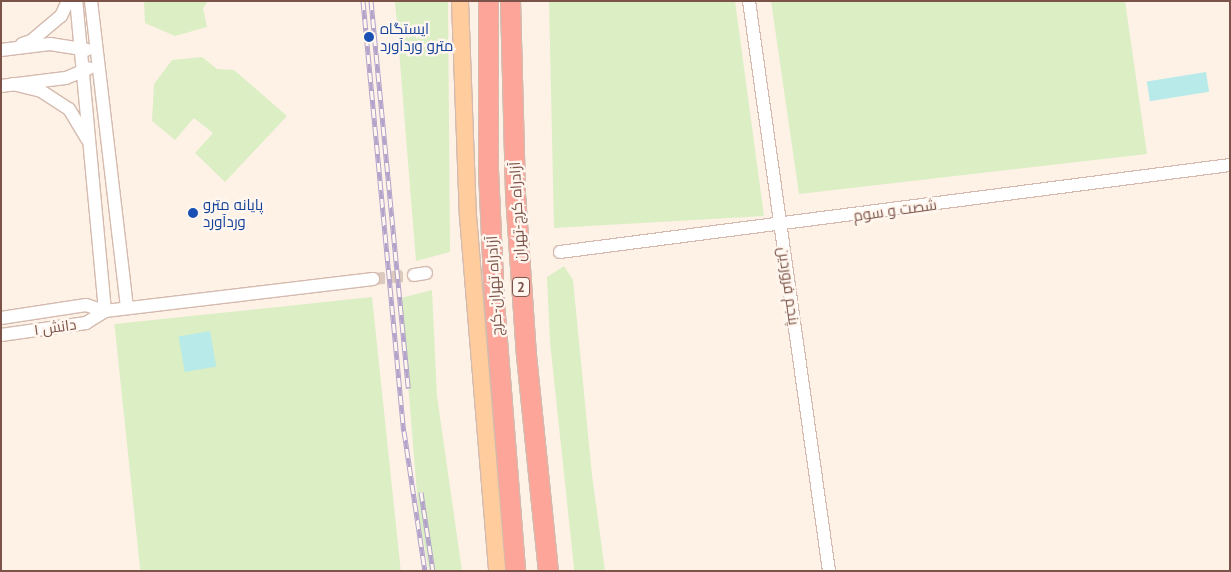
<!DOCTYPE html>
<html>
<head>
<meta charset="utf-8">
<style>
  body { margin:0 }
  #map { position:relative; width:1231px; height:572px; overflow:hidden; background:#fef2e7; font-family:"PT Sans",Cairo,sans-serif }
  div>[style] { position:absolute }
  .green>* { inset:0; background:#dbeec4; transform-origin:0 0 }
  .water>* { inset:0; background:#b9eaea; transform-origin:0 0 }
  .minor-tunnel>* { height:12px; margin-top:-6px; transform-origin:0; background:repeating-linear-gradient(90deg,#ddcabf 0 12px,transparent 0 18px) }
  .roads { filter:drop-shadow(1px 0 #d4baae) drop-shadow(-1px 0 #d4baae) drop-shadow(0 1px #d4baae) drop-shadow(0 -1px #d4baae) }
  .minor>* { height:12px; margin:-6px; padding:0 6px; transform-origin:6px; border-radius:6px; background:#fff }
  .major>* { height:16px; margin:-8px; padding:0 8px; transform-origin:8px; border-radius:8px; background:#ffcd9d }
  .highway>* { height:19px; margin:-9.5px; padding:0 9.5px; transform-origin:9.5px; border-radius:9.5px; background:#fda599 }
  .rail>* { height:5px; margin-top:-2.5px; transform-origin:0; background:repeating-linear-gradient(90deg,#fff7ef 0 9px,#b3a3ca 0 18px); box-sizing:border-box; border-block:1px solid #b3a3ca }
  .dots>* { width:14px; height:14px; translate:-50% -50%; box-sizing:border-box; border:2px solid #fff7ef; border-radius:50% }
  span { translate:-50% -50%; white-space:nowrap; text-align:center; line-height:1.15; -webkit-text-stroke:4.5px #fff7ef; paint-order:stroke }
  .shield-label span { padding:1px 4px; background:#fff7ef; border:1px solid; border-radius:4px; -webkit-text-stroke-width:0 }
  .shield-label { font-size:14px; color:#7b5348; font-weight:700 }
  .transit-label { font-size:15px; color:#164399 }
  .left { translate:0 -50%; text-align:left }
  .street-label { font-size:15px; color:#7b5348 }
  .frame { position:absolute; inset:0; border:2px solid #7b5348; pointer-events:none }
</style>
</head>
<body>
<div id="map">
  <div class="green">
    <i style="clip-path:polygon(144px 1px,208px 1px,203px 8px,207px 27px,175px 36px,145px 23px)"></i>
    <i style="clip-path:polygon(395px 1px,448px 1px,450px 252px,416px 261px)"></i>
    <i style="clip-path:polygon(549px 1px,735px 1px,764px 216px,554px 228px)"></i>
    <i style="clip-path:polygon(771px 1px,1125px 1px,1147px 154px,799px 194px)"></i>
    <i style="clip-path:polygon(202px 57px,217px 69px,234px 70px,287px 116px,225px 182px,195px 153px,213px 133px,194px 118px,175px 140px,152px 121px,154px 84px,172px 60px)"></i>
    <i style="clip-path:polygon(564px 266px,573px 280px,592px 475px,605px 571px,574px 571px,574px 568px,550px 342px,547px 277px)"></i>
    <i style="clip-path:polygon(432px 290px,437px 396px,462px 571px,429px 571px,419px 518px,401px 298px)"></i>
    <i style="left:372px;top:297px;width:276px;height:259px;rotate:84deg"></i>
  </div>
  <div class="water">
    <i style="left:1206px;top:72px;width:20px;height:60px;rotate:81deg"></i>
    <i style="left:210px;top:331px;width:36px;height:32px;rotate:80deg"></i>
  </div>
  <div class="minor-tunnel">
    <i style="left:373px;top:279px;width:41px;rotate:-5.6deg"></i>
  </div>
  <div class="roads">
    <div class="minor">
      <i style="left:91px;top:1px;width:308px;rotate:83.3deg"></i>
      <i style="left:749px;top:1px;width:576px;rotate:82.01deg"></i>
      <i style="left:22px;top:44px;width:9px;rotate:-18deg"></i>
      <i style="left:31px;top:41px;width:39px;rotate:-40deg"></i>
      <i style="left:61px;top:16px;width:17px;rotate:-65deg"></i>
      <i style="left:1px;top:50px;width:49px;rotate:-7deg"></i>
      <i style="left:50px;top:44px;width:37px;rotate:9deg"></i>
      <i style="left:13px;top:84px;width:29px;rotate:14deg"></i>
      <i style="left:41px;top:91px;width:33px;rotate:33deg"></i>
      <i style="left:69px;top:109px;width:35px;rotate:59deg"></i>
      <i style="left:1px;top:86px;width:65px;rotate:-7deg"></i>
      <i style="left:66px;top:78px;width:25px;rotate:-23deg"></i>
      <i style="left:560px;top:252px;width:676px;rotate:-7.4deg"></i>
      <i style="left:414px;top:275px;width:12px;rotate:-9deg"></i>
      <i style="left:1px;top:318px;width:86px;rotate:-8.7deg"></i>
      <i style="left:86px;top:305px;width:20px;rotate:18deg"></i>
      <i style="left:105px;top:311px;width:270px;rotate:-6.8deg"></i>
      <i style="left:1px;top:335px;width:86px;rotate:-8deg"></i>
      <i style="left:86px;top:323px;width:22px;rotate:-32deg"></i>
      <i style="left:105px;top:311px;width:311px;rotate:-95.3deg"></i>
    </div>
    <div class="major">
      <i style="left:460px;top:1px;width:215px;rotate:87.9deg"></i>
      <i style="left:468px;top:216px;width:356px;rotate:85.3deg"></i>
    </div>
    <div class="highway">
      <i style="left:488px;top:1px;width:169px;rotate:90deg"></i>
      <i style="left:488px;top:170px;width:132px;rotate:87.4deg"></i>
      <i style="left:494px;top:302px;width:270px;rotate:85.5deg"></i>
      <i style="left:510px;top:1px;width:193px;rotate:88.5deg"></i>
      <i style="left:515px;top:194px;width:161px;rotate:86.1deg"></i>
      <i style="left:526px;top:355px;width:217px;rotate:84.2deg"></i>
    </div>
  </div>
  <div class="rail">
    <i style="left:363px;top:1px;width:432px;rotate:84.6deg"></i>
    <i style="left:404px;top:431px;width:142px;rotate:81.5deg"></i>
    <i style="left:371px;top:1px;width:389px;rotate:84.5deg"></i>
    <i style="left:421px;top:492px;width:80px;rotate:81.4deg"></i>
  </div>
  <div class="dots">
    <i style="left:369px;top:37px;background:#1a4fb4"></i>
    <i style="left:193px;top:213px;background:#1a4fb4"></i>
  </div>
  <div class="shield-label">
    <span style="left:521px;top:287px">2</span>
  </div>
  <div class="transit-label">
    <span class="left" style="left:380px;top:37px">ایستگاه<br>مترو وردآورد</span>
    <span class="left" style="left:203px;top:213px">پایانه مترو<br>وردآورد</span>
  </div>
  <div class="street-label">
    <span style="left:895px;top:210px;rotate:-8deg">شصت و سوم</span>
    <span style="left:517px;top:212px;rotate:-93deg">آزادراه کرج-تهران</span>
    <span style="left:494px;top:286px;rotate:-93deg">آزادراه تهران-کرج</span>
    <span style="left:789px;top:286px;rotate:82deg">پنجم فروردین</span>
    <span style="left:55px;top:327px;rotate:-8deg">دانش ۱</span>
  </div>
  <div class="frame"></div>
</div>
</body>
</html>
